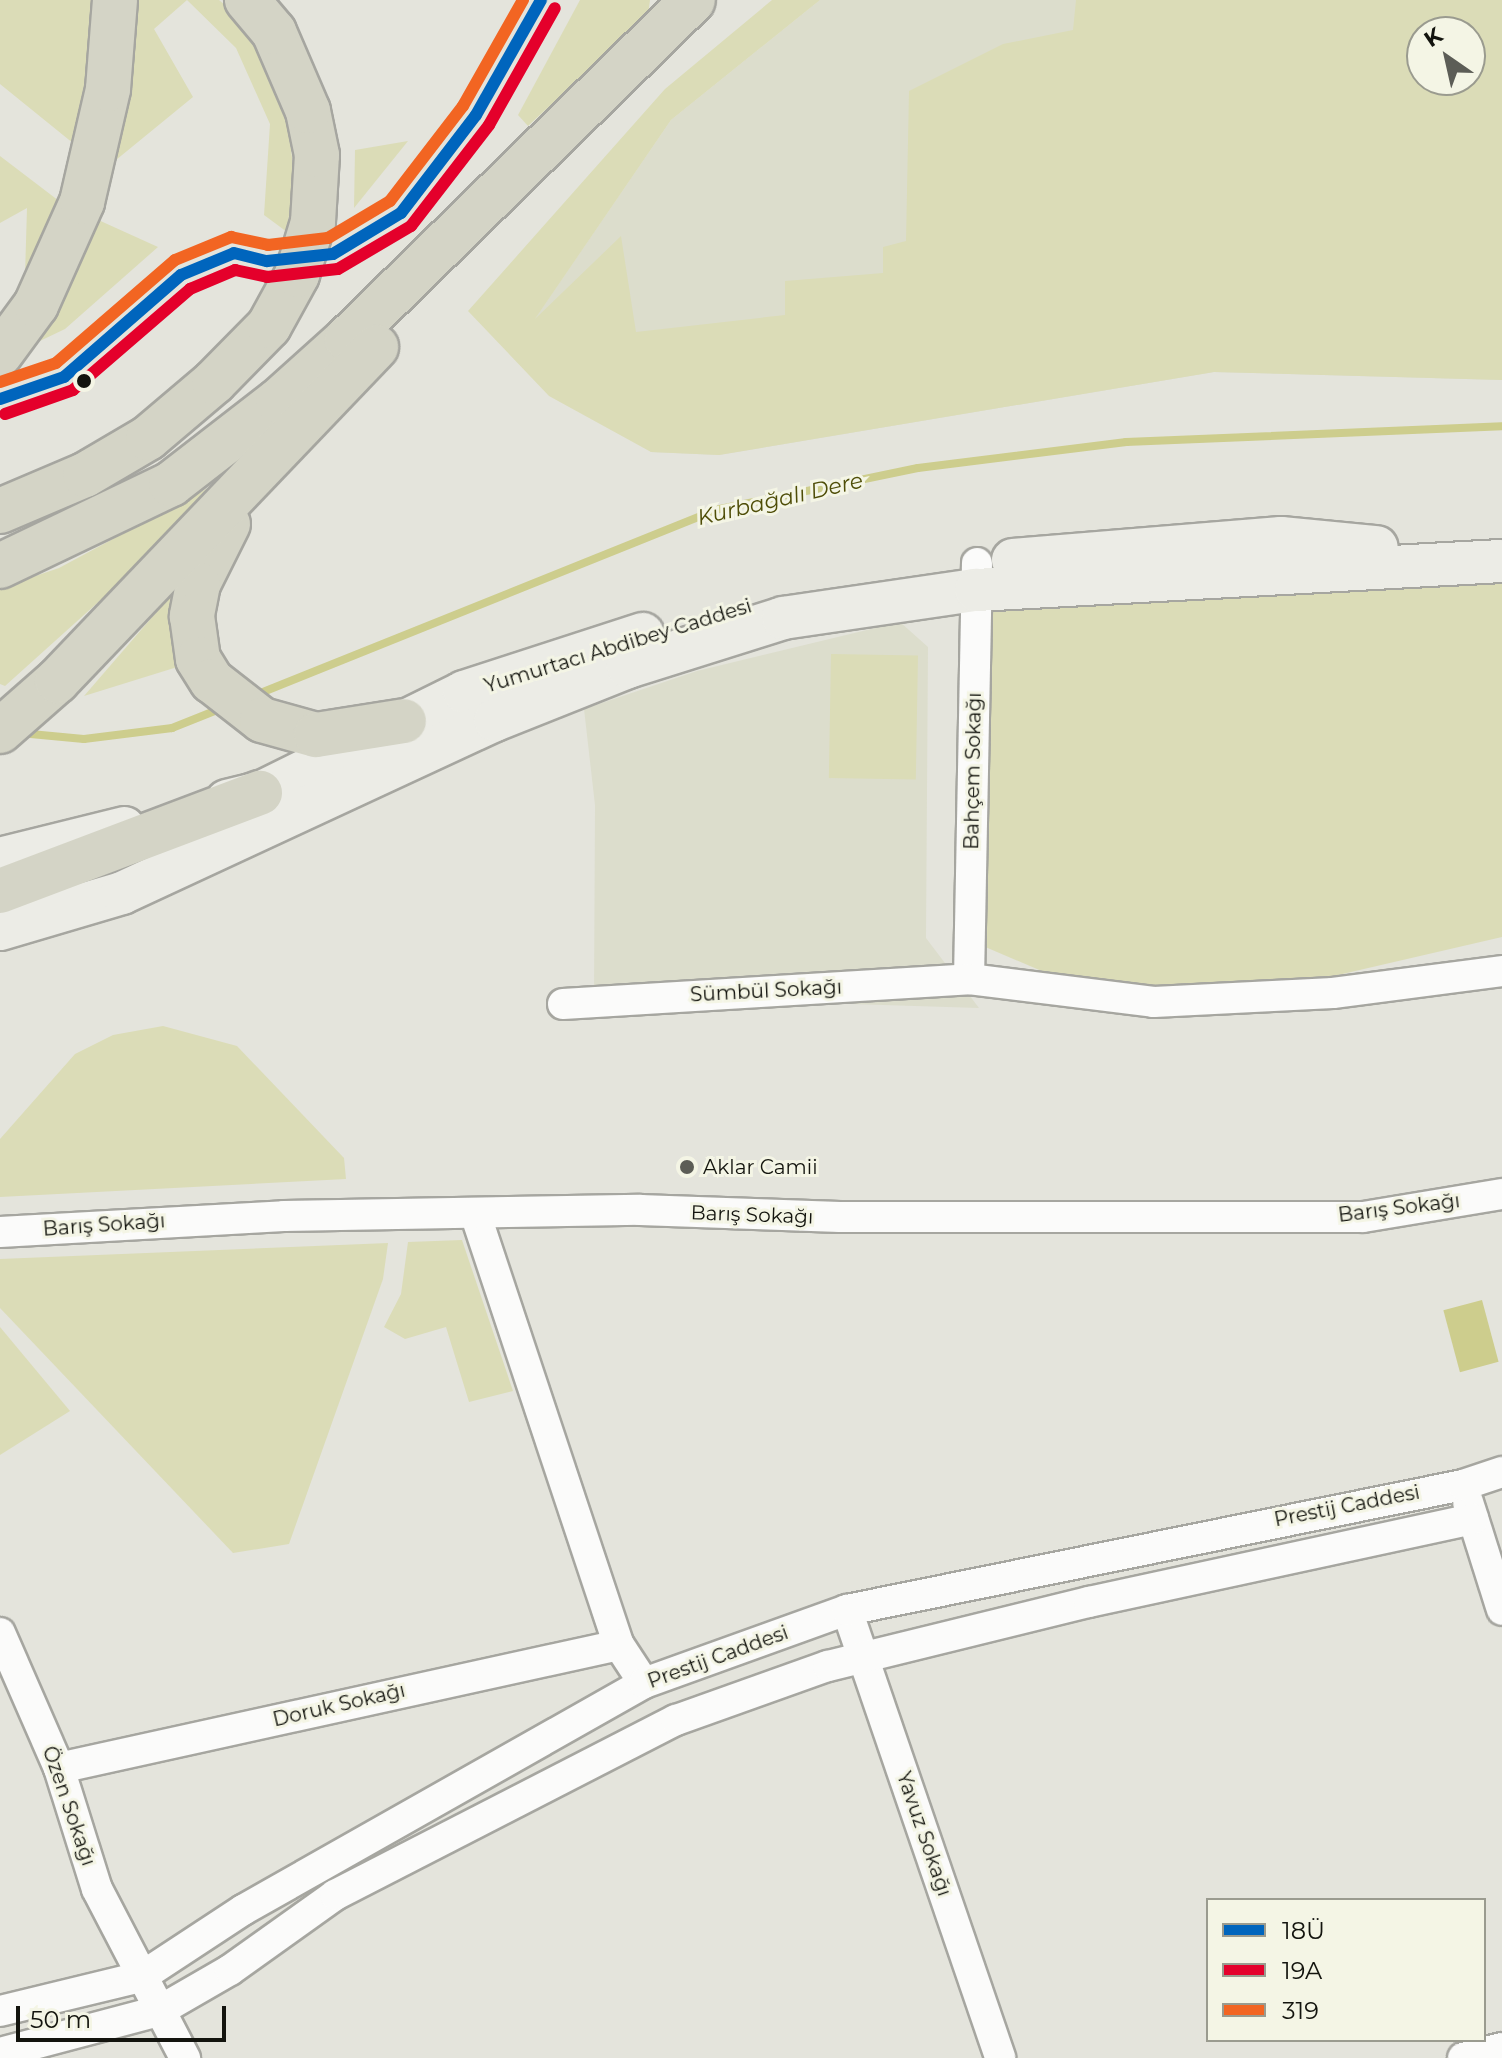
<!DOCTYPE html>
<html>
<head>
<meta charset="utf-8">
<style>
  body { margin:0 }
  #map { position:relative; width:1502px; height:2058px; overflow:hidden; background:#e4e4dc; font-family:Montserrat,sans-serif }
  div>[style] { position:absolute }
  .built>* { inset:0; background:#dcddcc }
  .green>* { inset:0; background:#dbdcb7; transform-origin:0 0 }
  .water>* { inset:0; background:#cdcd8d; transform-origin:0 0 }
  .stream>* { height:8px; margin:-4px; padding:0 4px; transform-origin:4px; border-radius:4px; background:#cdcd8d }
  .roads { filter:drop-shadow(2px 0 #a6a6a0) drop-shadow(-2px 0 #a6a6a0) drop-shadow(0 2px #a6a6a0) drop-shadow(0 -2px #a6a6a0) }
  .minor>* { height:30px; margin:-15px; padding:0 15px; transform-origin:15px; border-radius:15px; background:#fbfbfa }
  .secondary>* { height:42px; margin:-21px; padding:0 21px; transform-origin:21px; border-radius:21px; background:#ecece6 }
  .trunk>* { height:44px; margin:-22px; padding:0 22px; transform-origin:22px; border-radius:22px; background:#d4d4c6 }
  .bus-1>* { height:12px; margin:-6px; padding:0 6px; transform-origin:6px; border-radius:6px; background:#0065bd }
  .bus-2>* { height:12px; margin:-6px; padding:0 6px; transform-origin:6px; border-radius:6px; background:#e4002b }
  .bus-3>* { height:12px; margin:-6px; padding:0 6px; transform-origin:6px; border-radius:6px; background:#f26522 }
  .dots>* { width:22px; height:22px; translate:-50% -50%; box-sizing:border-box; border:4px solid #f4f5e5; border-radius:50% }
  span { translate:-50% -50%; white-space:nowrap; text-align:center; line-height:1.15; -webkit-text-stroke:6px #f4f5e5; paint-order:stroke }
  .street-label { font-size:20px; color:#13140e }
  .poi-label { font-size:20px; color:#13140e }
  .left { translate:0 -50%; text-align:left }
  .water-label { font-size:22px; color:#4e4d07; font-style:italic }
  .legend { position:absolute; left:1206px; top:1898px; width:280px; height:144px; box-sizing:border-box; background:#f4f5e5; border:2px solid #9a9b8f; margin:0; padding:10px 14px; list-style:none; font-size:24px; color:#13140e }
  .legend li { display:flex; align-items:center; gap:16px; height:40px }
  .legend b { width:40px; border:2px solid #9a9b8f }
  .north { position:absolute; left:1406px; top:16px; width:80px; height:80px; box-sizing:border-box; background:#f4f5e5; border:2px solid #9a9b8f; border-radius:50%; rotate:326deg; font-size:22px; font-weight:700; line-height:32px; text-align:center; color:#13140e }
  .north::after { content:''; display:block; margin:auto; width:28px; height:36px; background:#5c5d56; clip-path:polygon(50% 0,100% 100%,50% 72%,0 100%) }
  .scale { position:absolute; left:16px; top:2006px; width:210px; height:36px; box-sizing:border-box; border:4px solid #13140e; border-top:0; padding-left:10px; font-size:24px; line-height:28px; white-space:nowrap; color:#13140e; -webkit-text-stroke:6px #f4f5e5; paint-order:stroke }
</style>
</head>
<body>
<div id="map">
  <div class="built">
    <i style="clip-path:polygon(evenodd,820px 0,1502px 0,1502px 380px,1214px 372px,719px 455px,651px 452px,532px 323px,671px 120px,820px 0,1422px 32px,1470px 32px,1470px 80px,1422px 80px,1422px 32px)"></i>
    <i style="clip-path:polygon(900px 622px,928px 647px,926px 938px,979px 1008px,594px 996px,595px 805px,584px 709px,697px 671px)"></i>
  </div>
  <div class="green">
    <i style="clip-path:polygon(0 0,219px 0,238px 16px,267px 62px,288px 123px,294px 175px,287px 232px,264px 215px,270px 124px,236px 48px,187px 0,154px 29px,193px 97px,105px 169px,0 84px)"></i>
    <i style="clip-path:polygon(580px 0,650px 0,648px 15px,528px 126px,518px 115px)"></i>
    <i style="clip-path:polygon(evenodd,772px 0,820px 0,671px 120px,535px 319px,621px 236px,636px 332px,785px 315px,785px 281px,883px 273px,883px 247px,906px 241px,909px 91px,1003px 44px,1073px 30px,1076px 0,1502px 0,1502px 380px,1214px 372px,719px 455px,651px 452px,549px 396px,468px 311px,665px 89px,772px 0,1422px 32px,1470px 32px,1470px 80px,1422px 80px,1422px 32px)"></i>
    <i style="clip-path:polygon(408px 141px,354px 208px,355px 150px)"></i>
    <i style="clip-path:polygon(0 156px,63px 204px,158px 247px,65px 329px,0 360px,24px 309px,27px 208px,0 223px)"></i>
    <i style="clip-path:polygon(208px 488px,125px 578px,5px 686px,0 684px,0 588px,59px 568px)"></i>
    <i style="clip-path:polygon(192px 571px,187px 664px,84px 696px)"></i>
    <i style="clip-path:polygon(1502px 574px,1502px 937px,1239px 998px,1072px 984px,969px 940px,985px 601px)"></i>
    <i style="left:831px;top:654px;width:87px;height:124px;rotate:1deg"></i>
    <i style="clip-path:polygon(163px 1026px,237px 1046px,344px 1158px,346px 1179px,0 1197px,0 1139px,75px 1054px,113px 1035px)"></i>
    <i style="clip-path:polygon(462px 1240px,513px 1391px,469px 1402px,446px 1327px,405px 1339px,384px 1327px,401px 1294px,408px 1242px)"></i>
    <i style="clip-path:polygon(388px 1243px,383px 1279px,289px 1544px,233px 1553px,0 1308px,0 1259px)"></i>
    <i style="clip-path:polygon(0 1327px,70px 1411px,0 1455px)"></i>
  </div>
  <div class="water">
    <i style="left:1482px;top:1300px;width:64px;height:40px;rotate:75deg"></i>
  </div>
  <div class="stream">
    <i style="left:253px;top:696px;width:498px;rotate:-21.9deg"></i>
    <i style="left:715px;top:510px;width:207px;rotate:-11.7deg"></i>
    <i style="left:918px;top:468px;width:210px;rotate:-7.1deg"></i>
    <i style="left:1126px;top:442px;width:376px;rotate:-2.4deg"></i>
    <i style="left:20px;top:733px;width:64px;rotate:5.4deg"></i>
    <i style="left:84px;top:739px;width:89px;rotate:-7.1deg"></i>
    <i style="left:172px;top:728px;width:54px;rotate:-21.8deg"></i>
  </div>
  <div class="roads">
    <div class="minor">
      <i style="left:969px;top:979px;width:416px;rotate:-88.9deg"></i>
      <i style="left:563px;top:1004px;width:407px;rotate:-3.5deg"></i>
      <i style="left:969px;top:979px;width:186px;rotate:7.1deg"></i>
      <i style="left:1154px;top:1002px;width:179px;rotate:-2.9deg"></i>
      <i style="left:1333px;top:993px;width:170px;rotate:-7.4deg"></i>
      <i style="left:476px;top:1216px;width:452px;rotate:71.6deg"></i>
      <i style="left:619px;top:1645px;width:45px;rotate:56.7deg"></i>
      <i style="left:0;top:1232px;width:284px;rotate:-3.2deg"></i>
      <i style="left:284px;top:1216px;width:356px;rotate:-1deg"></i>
      <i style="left:640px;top:1210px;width:200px;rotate:2deg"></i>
      <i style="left:840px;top:1217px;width:523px"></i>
      <i style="left:1363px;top:1217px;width:141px;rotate:-9.4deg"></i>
      <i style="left:1468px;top:1502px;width:113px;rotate:72.5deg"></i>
      <i style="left:847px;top:1610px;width:473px;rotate:71.1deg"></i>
      <i style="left:0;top:1633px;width:147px;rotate:66.4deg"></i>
      <i style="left:59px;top:1768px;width:127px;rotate:72.6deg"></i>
      <i style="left:97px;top:1889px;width:191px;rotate:62.5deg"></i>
      <i style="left:59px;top:1768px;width:573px;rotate:-12.39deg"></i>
      <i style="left:0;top:2011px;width:145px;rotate:-13.6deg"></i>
      <i style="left:141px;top:1977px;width:122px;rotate:-33.3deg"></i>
      <i style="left:243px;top:1910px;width:461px;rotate:-29.5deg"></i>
      <i style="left:644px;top:1683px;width:216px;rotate:-19.8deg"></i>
      <i style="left:847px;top:1610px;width:629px;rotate:-11.47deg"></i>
      <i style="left:1463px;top:1485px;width:41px;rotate:-18.4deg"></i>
      <i style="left:0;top:2053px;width:164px;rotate:-14.8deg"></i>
      <i style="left:159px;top:2011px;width:82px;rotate:-30deg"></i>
      <i style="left:230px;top:1970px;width:129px;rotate:-35.5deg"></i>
      <i style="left:335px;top:1895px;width:383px;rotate:-27.2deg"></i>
      <i style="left:676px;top:1720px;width:161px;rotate:-19.6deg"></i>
      <i style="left:828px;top:1666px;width:269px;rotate:-13.8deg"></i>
      <i style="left:1089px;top:1602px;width:393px;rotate:-12.2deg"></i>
      <i style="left:1463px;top:2058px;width:40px;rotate:-14.4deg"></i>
    </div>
    <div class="secondary">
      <i style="left:1013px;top:560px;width:269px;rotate:-4.7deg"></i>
      <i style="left:1281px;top:538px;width:96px;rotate:5.4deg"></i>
      <i style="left:227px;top:801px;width:34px;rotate:-14deg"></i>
      <i style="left:260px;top:793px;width:228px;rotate:-26.3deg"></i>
      <i style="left:464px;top:692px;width:188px;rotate:-18deg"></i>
      <i style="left:0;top:859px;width:128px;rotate:-14deg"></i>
      <i style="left:0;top:929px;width:127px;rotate:-16.4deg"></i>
      <i style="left:122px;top:893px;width:411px;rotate:-24.9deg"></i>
      <i style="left:495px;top:720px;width:143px;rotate:-21.7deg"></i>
      <i style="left:628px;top:667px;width:163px;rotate:-17.5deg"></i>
      <i style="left:783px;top:618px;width:195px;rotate:-8.3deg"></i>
      <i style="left:976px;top:590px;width:527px;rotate:-3.16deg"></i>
    </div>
    <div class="trunk">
      <i style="left:0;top:354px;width:61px;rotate:-53.7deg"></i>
      <i style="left:36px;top:305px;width:113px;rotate:-65.9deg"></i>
      <i style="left:82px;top:202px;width:116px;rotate:-77deg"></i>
      <i style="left:108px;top:89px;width:89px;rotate:-85.5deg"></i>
      <i style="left:0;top:511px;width:92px;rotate:-23deg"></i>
      <i style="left:85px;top:475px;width:73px;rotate:-30.4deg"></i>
      <i style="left:148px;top:438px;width:87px;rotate:-40.3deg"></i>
      <i style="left:214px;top:382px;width:78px;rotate:-45.5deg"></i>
      <i style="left:269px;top:326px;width:58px;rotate:-61.2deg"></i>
      <i style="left:297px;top:275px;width:55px;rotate:-73.2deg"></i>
      <i style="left:313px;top:222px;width:67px;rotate:-86.6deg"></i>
      <i style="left:317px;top:155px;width:45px;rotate:-101.6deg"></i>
      <i style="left:308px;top:111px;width:86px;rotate:-113.3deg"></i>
      <i style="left:274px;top:32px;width:42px;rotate:-130.2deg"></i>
      <i style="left:228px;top:524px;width:67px;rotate:116.6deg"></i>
      <i style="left:198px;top:584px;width:33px;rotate:101deg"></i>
      <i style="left:192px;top:616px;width:43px;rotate:82.1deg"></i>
      <i style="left:198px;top:659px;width:26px;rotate:58deg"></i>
      <i style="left:212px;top:681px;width:63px;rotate:38deg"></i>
      <i style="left:262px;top:720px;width:56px;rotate:15.5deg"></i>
      <i style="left:316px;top:735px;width:89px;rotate:-9deg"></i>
      <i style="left:0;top:566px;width:190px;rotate:-25.6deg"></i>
      <i style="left:171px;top:484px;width:135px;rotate:-37.8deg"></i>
      <i style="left:278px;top:401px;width:93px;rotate:-41.9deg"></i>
      <i style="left:347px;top:339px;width:484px;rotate:-44.4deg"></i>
      <i style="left:0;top:731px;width:76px;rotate:-41.3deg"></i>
      <i style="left:57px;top:681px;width:462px;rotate:-46.3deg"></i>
      <i style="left:0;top:891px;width:278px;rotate:-20.7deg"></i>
    </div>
  </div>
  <div class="bus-1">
    <i style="left:0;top:399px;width:68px;rotate:-19deg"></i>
    <i style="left:64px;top:377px;width:155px;rotate:-41.1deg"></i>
    <i style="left:181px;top:275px;width:57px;rotate:-22.5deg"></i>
    <i style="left:234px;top:253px;width:34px;rotate:14deg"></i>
    <i style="left:267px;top:261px;width:66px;rotate:-6.1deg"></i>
    <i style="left:333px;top:254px;width:79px;rotate:-31.1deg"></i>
    <i style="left:401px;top:213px;width:123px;rotate:-52.6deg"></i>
    <i style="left:476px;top:115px;width:132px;rotate:-60.5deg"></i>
  </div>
  <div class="bus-2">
    <i style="left:5px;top:414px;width:72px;rotate:-19.4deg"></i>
    <i style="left:73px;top:390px;width:155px;rotate:-40.8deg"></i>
    <i style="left:190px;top:289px;width:49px;rotate:-22.9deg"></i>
    <i style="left:235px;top:270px;width:33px;rotate:12deg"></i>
    <i style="left:267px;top:277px;width:71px;rotate:-6.4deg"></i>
    <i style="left:338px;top:269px;width:85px;rotate:-30.5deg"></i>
    <i style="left:411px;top:226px;width:128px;rotate:-52.3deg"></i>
    <i style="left:489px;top:125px;width:134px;rotate:-60.6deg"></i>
  </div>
  <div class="bus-3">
    <i style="left:0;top:382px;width:59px;rotate:-18.7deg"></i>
    <i style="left:56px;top:363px;width:157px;rotate:-40.9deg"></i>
    <i style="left:175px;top:260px;width:61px;rotate:-22.3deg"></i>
    <i style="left:231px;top:237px;width:38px;rotate:12deg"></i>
    <i style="left:268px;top:245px;width:60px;rotate:-6.7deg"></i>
    <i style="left:328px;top:238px;width:72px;rotate:-30.8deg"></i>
    <i style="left:390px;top:201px;width:120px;rotate:-52.5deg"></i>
    <i style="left:463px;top:106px;width:122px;rotate:-60.5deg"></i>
  </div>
  <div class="dots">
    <i style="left:84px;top:381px;background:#13140e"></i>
    <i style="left:687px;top:1167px;background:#5c5d56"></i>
  </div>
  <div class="street-label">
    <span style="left:618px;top:646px;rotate:-17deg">Yumurtacı Abdibey Caddesi</span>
    <span style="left:973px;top:771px;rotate:-89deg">Bahçem Sokağı</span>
    <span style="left:766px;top:991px;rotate:-3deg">Sümbül Sokağı</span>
    <span style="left:1399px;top:1208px;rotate:-7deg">Barış Sokağı</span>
    <span style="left:752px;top:1215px;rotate:2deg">Barış Sokağı</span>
    <span style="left:104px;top:1225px;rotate:-4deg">Barış Sokağı</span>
    <span style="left:1347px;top:1506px;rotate:-11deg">Prestij Caddesi</span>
    <span style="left:718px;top:1657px;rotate:-20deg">Prestij Caddesi</span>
    <span style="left:339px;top:1705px;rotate:-13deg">Doruk Sokağı</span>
    <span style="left:69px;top:1806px;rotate:71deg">Özen Sokağı</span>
    <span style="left:924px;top:1834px;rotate:71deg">Yavuz Sokağı</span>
  </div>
  <div class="poi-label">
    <span class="left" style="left:703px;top:1167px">Aklar Camii</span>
  </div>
  <div class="water-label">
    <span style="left:780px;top:499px;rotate:-13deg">Kurbağalı Dere</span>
  </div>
  <ul class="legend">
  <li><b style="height:10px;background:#0065bd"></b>18Ü</li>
  <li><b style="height:10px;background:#e4002b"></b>19A</li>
  <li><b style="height:10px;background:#f26522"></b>319</li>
  </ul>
  <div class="north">K</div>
  <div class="scale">50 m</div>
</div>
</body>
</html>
